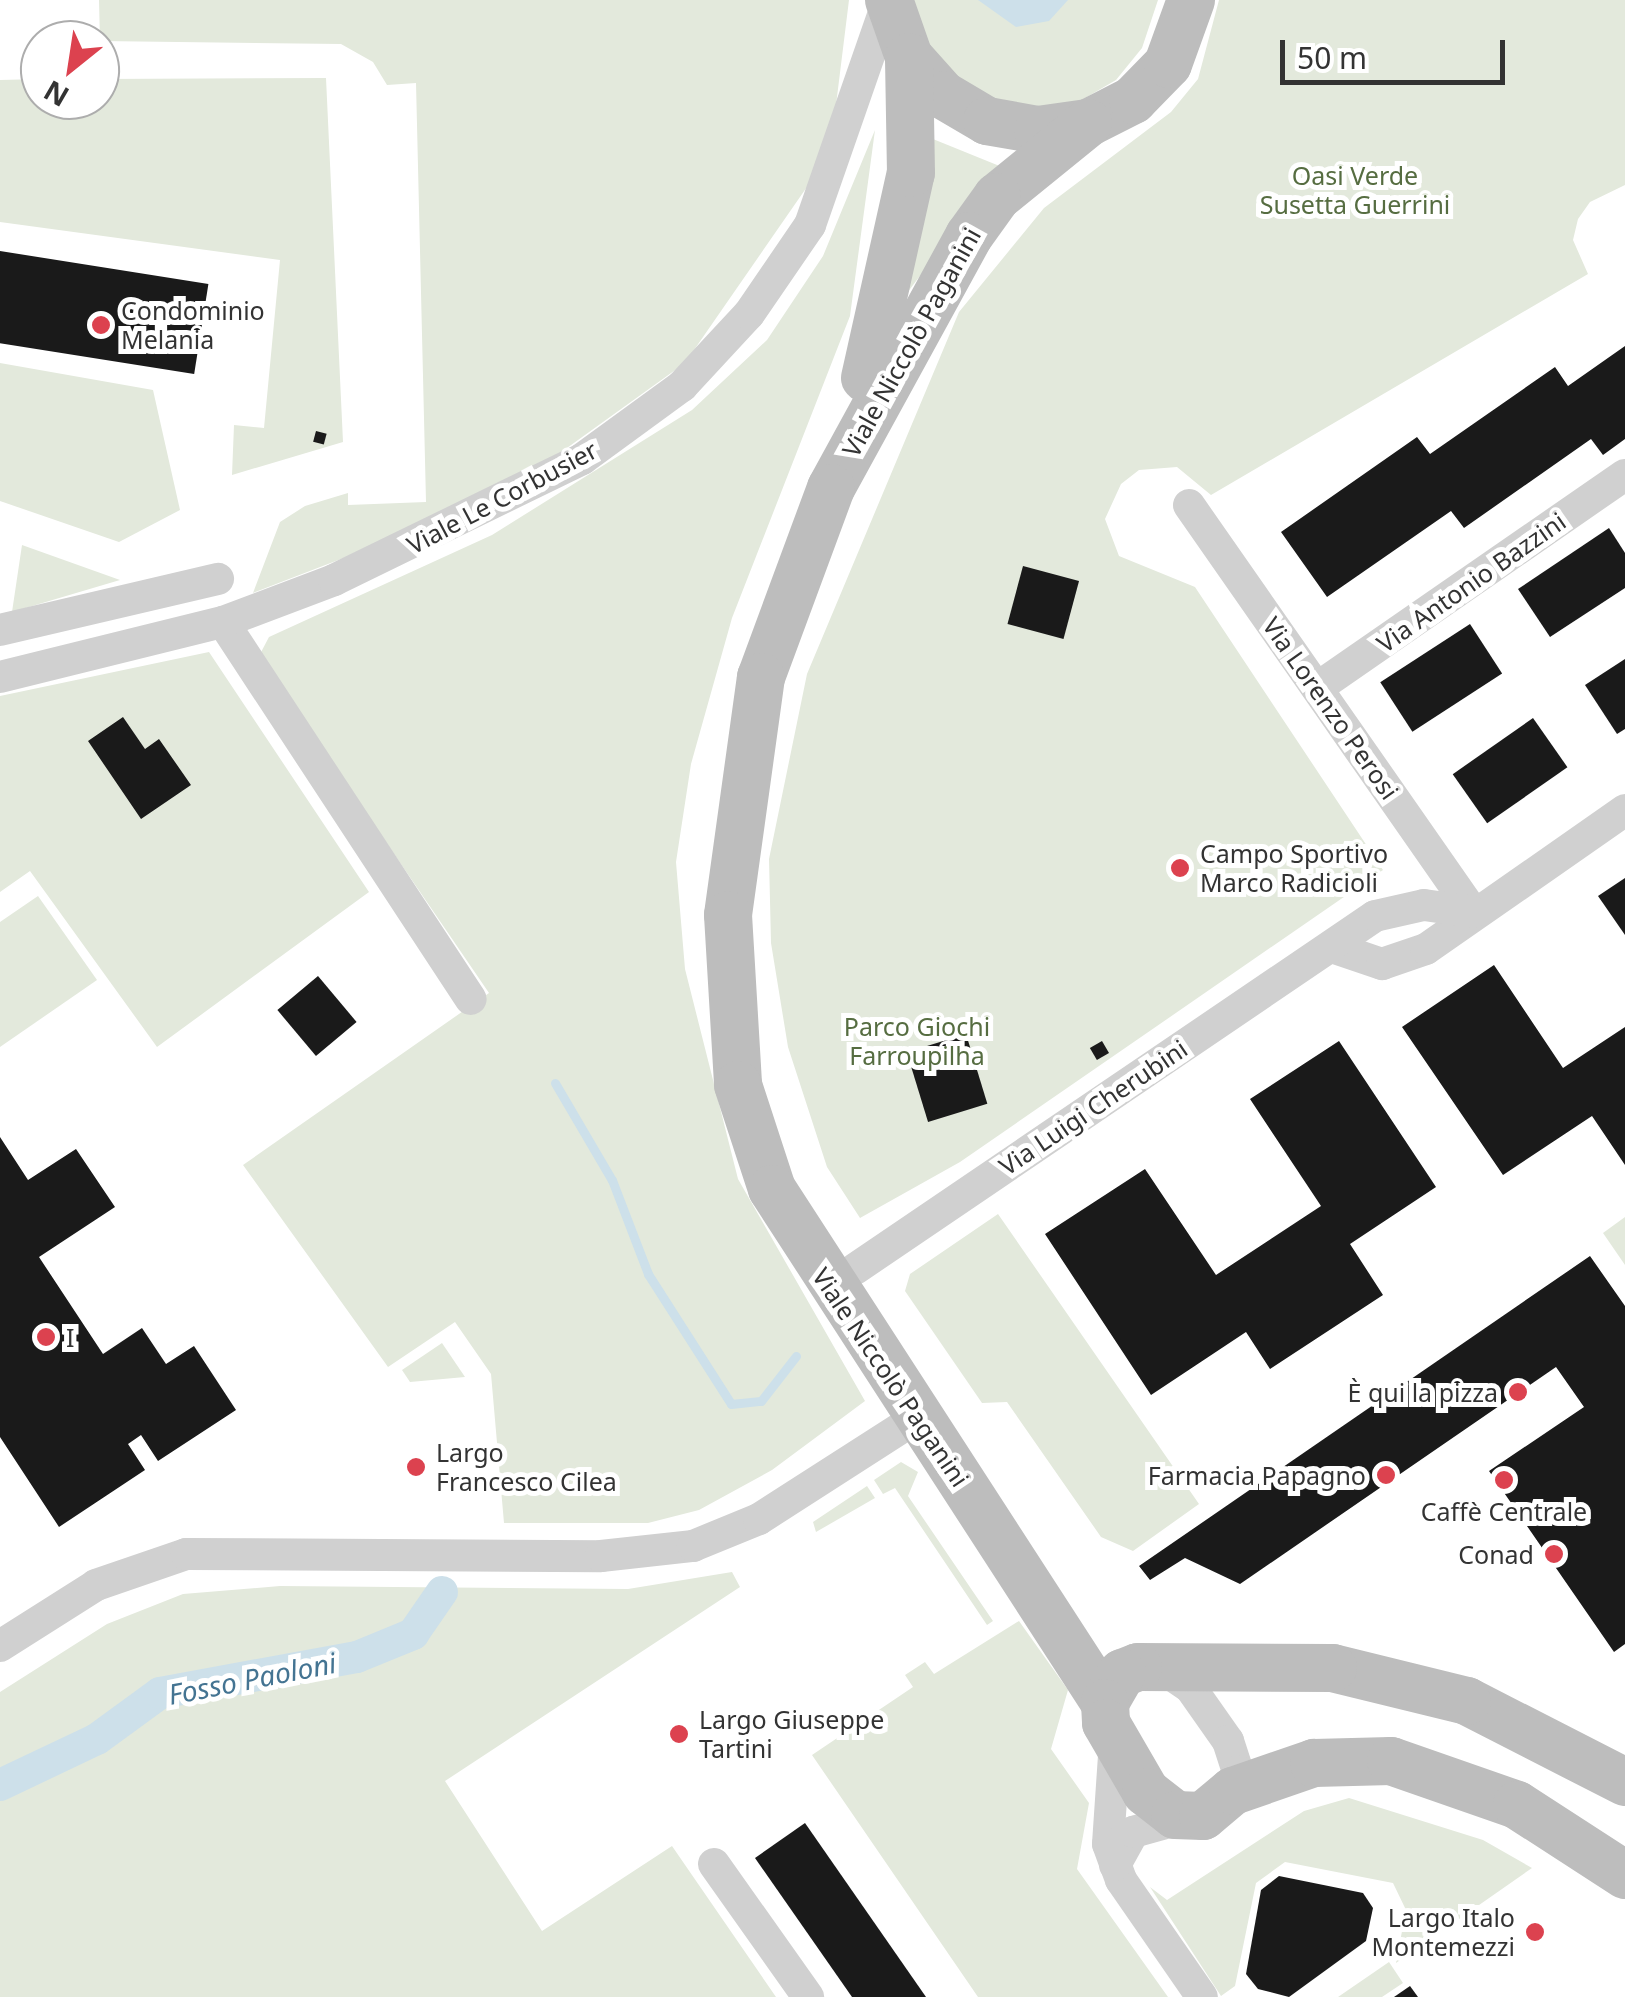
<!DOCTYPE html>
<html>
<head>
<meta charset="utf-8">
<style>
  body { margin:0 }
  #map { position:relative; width:1625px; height:1997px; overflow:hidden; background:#fff; font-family:"Noto Sans",sans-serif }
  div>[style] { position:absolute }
  .green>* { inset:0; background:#e3e9dc }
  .water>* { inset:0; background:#cde0ea }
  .stream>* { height:9px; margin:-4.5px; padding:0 4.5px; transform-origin:4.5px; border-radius:4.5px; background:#cde0ea }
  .canal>* { height:32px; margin:-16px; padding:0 16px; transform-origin:16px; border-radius:16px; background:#cde0ea }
  .building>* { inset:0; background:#1a1a1a; transform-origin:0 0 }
  .street>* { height:32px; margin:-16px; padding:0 16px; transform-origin:16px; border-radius:16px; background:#d0d0d0 }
  .secondary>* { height:48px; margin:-24px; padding:0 24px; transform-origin:24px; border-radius:24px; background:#bdbdbd }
  .dots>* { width:28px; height:28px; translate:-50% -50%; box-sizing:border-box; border:5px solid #fff; border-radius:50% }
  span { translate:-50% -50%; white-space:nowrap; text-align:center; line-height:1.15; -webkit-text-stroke:10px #fff; paint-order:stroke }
  .park-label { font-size:25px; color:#566d41 }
  .poi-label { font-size:25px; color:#333 }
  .left { translate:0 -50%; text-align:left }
  .right { translate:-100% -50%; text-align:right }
  .street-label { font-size:25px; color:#333 }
  .water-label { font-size:28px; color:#447492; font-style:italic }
  .north { position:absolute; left:20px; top:20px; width:100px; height:100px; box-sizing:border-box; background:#fff; border:2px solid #adadad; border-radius:50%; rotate:210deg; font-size:28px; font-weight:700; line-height:40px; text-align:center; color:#333 }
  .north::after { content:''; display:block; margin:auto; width:35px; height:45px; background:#dc424f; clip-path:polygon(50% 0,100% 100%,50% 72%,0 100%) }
  .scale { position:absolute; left:1280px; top:40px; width:225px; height:45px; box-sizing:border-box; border:5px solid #333; border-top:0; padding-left:12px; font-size:30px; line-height:35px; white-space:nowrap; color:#333; -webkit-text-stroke:8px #fff; paint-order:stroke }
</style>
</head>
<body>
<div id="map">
  <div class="green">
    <i style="clip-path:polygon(99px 0,849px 0,836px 105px,809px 184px,685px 363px,553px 458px,424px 527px,253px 593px,280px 522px,305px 506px,348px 493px,348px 505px,426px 502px,416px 83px,387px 85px,373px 62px,341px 44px,100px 41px)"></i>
    <i style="clip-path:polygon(910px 0,1158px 0,1142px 48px,1116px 80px,1080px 101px,1039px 110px,997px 104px,931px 57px)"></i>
    <i style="clip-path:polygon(1219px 0,1625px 0,1625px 185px,1590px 202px,1578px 219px,1573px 240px,1588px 274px,1211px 495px,1177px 467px,1139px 470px,1121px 484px,1105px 519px,1119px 556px,1195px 587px,1383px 870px,960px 1162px,860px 1218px,827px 1167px,788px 1047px,771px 943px,769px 859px,807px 674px,959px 312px,1044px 208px,1171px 112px,1198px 79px)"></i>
    <i style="clip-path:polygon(326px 78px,343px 442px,232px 475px,234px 425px,264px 428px,280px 260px,0 222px,0 80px,40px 79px,40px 100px,100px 100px,100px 79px)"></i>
    <i style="clip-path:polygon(875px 130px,850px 316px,732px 618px,691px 764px,676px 862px,685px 969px,738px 1179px,865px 1401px,772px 1470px,699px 1510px,648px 1523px,504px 1523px,491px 1374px,455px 1322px,388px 1367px,243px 1165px,489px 993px,259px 656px,269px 637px,492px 535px,692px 410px,767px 340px,823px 256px)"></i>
    <i style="clip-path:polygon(928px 137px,1002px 167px,898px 305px)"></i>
    <i style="clip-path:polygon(0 363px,153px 390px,180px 510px,119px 542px,0 501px)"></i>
    <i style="clip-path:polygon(22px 545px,120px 580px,12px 612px)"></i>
    <i style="clip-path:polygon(209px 652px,369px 892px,157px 1047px,30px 871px,0 892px,0 696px)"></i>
    <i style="clip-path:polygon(38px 896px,97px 980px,0 1047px,0 922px)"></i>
    <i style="clip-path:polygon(998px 1214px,1199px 1504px,1133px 1551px,1101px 1537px,1007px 1402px,982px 1403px,905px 1291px,910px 1274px)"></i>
    <i style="clip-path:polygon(1625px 1217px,1625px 1265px,1603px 1233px)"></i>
    <i style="clip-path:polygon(442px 1343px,465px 1377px,410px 1382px,402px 1370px)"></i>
    <i style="clip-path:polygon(901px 1462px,918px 1472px,908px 1496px,993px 1621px,987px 1625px,895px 1488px,883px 1494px,874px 1480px)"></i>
    <i style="clip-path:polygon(867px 1486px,875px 1498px,816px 1532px,813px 1522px)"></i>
    <i style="clip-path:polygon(732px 1572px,740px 1587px,445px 1781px,542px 1931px,672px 1846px,776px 1997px,0 1997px,0 1692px,107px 1624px,183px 1594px,280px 1586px,628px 1589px)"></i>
    <i style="clip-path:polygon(1019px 1621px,1068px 1690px,1051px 1749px,1089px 1803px,1077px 1869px,1168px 1997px,978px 1997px,812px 1755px,913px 1687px,905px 1675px,925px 1662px,934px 1674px)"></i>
    <i style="clip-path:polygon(1349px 1798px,1483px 1840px,1532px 1868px,1396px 1963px,1406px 1910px,1393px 1883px,1285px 1862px,1256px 1883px,1235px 1986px,1221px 1996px,1150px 1887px,1167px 1900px,1304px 1811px)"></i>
    <i style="clip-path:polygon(1389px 1962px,1403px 1983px,1382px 1997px,1338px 1997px)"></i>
  </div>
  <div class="water">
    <i style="clip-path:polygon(978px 0,1068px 0,1049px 21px,1016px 27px)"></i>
  </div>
  <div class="stream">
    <i style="left:555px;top:1083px;width:113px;rotate:59.6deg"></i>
    <i style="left:612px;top:1180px;width:101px;rotate:69deg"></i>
    <i style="left:648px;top:1274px;width:154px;rotate:57.4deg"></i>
    <i style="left:731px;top:1404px;width:30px;rotate:-6deg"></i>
    <i style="left:761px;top:1401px;width:57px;rotate:-52.1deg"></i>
  </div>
  <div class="canal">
    <i style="left:0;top:1785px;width:107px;rotate:-25.4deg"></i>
    <i style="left:97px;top:1739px;width:78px;rotate:-36.1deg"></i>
    <i style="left:160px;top:1693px;width:200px;rotate:-10.4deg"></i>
    <i style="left:357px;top:1657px;width:61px;rotate:-22.3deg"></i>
    <i style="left:413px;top:1634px;width:51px;rotate:-55.4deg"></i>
  </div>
  <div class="building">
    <i style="left:0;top:251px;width:211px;height:91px;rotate:9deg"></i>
    <i style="clip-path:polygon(1625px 346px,1625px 439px,1603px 455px,1591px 439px,1464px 528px,1451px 511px,1327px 597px,1281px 532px,1417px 437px,1430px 454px,1555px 367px,1568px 386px)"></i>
    <i style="left:316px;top:431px;width:11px;height:11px;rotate:15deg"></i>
    <i style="clip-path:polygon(1609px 528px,1625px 553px,1625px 588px,1550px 637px,1518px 589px)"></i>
    <i style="left:1023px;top:566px;width:58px;height:60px;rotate:15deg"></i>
    <i style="left:1470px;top:624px;width:59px;height:107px;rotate:57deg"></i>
    <i style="clip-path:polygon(1625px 659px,1625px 729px,1617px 734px,1585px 685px)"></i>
    <i style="clip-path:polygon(123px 717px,145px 749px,159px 739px,191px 785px,141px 819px,88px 741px)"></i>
    <i style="left:1533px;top:718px;width:60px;height:98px;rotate:55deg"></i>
    <i style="clip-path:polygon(1625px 878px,1625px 935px,1598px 896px)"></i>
    <i style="clip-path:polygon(1494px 965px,1563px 1068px,1625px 1027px,1625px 1165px,1592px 1116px,1503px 1175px,1402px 1027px)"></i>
    <i style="left:318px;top:976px;width:60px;height:53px;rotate:50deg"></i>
    <i style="left:966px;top:1034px;width:73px;height:62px;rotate:73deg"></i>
    <i style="left:1102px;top:1041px;width:14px;height:14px;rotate:60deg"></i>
    <i style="clip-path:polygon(1339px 1041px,1436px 1187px,1350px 1244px,1383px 1295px,1270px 1369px,1246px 1332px,1151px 1395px,1045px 1234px,1145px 1169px,1216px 1275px,1321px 1206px,1250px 1099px)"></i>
    <i style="clip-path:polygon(0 1137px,28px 1180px,76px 1149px,115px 1207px,39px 1257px,103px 1354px,142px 1328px,166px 1364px,194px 1346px,236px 1410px,158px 1461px,141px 1435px,128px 1444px,145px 1470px,59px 1527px,0 1437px)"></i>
    <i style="clip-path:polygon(1590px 1256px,1625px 1306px,1625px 1644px,1614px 1652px,1489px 1471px,1584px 1407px,1556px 1367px,1240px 1584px,1185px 1558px,1150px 1580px,1139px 1566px)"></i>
    <i style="clip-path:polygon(805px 1823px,926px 1997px,852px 1997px,755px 1858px)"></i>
    <i style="clip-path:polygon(1279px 1876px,1363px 1893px,1373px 1908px,1366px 1941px,1289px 1997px,1258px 1989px,1246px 1974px,1261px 1890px)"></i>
    <i style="clip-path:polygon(1410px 1986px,1418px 1997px,1394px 1997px)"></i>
  </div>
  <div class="street">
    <i style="left:1189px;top:505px;width:496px;rotate:55.1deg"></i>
    <i style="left:223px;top:622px;width:451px;rotate:56.7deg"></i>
    <i style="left:0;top:630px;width:224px;rotate:-13.2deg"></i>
    <i style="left:0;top:677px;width:230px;rotate:-13.9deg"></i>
    <i style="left:223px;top:622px;width:119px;rotate:-20.7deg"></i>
    <i style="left:334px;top:580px;width:276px;rotate:-26deg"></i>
    <i style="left:582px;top:459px;width:124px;rotate:-36.1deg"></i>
    <i style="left:682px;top:386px;width:98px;rotate:-47.1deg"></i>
    <i style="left:749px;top:314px;width:108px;rotate:-55.6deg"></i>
    <i style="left:810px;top:225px;width:237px;rotate:-70.8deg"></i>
    <i style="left:1317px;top:688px;width:374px;rotate:-34.7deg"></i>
    <i style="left:1332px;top:947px;width:53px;rotate:18.8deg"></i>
    <i style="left:1382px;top:964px;width:46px;rotate:-18.8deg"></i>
    <i style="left:1426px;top:949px;width:243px;rotate:-34.9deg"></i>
    <i style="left:855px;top:1269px;width:628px;rotate:-34.17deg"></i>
    <i style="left:1375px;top:916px;width:50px;rotate:-12.7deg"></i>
    <i style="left:1424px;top:905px;width:49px;rotate:8.1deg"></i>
    <i style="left:0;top:1646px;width:114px;rotate:-32.4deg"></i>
    <i style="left:96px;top:1585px;width:95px;rotate:-19deg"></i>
    <i style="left:186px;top:1554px;width:415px;rotate:0.3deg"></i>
    <i style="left:601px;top:1556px;width:93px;rotate:-6.2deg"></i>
    <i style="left:693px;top:1546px;width:71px;rotate:-22.2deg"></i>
    <i style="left:759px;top:1519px;width:189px;rotate:-32.7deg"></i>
    <i style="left:1163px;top:1669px;width:32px;rotate:34deg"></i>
    <i style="left:1190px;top:1687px;width:66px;rotate:54.9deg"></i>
    <i style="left:1228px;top:1741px;width:32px;rotate:72deg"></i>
    <i style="left:1238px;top:1771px;width:21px;rotate:104deg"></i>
    <i style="left:1115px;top:1741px;width:103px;rotate:93.9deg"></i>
    <i style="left:1108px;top:1844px;width:38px;rotate:70deg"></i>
    <i style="left:1121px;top:1880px;width:142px;rotate:55.3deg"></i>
    <i style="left:714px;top:1864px;width:163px;rotate:54.7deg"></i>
    <i style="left:1115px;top:1865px;width:38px;rotate:-61deg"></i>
    <i style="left:1133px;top:1832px;width:56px;rotate:-15.5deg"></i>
  </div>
  <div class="secondary">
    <i style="left:889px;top:0;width:60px;rotate:70.7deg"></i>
    <i style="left:909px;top:57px;width:51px;rotate:48.2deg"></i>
    <i style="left:943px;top:95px;width:51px;rotate:30.6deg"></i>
    <i style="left:987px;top:121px;width:52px;rotate:10deg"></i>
    <i style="left:1038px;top:130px;width:50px;rotate:-8deg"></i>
    <i style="left:1088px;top:123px;width:51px;rotate:-27.1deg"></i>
    <i style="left:1133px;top:100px;width:50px;rotate:-45.8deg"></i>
    <i style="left:1168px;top:64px;width:68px;rotate:-70.2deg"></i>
    <i style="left:1088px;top:123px;width:117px;rotate:140.9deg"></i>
    <i style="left:997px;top:197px;width:48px;rotate:125.7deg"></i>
    <i style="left:969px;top:236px;width:287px;rotate:118.7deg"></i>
    <i style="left:831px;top:488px;width:202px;rotate:110.3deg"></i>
    <i style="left:761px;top:677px;width:240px;rotate:97.9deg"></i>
    <i style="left:728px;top:915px;width:170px;rotate:86.6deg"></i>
    <i style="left:738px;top:1085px;width:109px;rotate:71.9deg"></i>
    <i style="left:772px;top:1189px;width:612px;rotate:57.06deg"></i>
    <i style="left:865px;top:378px;width:210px;rotate:-77.4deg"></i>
    <i style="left:911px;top:173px;width:116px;rotate:-91deg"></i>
    <i style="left:1625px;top:1782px;width:178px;rotate:-152.9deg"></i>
    <i style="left:1467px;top:1701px;width:138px;rotate:-166.2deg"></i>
    <i style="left:1333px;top:1668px;width:195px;rotate:-179.7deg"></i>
    <i style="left:1138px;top:1667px;width:17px;rotate:159deg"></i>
    <i style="left:1122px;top:1673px;width:34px;rotate:120deg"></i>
    <i style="left:1105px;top:1703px;width:20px;rotate:87deg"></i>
    <i style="left:1106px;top:1723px;width:80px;rotate:59.9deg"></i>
    <i style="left:1146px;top:1792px;width:37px;rotate:38deg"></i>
    <i style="left:1175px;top:1815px;width:28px;rotate:2deg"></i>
    <i style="left:1203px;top:1816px;width:39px;rotate:-40deg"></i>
    <i style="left:1233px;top:1791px;width:86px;rotate:-19.1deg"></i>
    <i style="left:1314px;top:1763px;width:77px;rotate:-1.5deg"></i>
    <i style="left:1391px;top:1761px;width:133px;rotate:19.2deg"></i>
    <i style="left:1517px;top:1805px;width:129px;rotate:32.9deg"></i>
  </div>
  <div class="dots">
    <i style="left:101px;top:325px;background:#dc424f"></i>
    <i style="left:1180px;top:868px;background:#dc424f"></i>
    <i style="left:46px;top:1337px;background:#dc424f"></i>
    <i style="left:1518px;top:1392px;background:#dc424f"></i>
    <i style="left:416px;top:1467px;background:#dc424f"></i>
    <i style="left:1386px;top:1475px;background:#dc424f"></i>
    <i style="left:1504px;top:1480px;background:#dc424f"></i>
    <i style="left:1554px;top:1554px;background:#dc424f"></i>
    <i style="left:679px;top:1734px;background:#dc424f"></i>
    <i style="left:1535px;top:1932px;background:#dc424f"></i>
  </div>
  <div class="park-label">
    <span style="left:1355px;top:190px">Oasi Verde<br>Susetta Guerrini</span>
    <span style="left:917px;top:1041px">Parco Giochi<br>Farroupilha</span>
  </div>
  <div class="poi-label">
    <span class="left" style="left:121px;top:325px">Condominio<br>Melania</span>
    <span class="left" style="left:1200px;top:868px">Campo Sportivo<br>Marco Radicioli</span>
    <span class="left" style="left:66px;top:1337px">I</span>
    <span class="right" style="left:1498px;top:1392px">È qui la pizza</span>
    <span class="left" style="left:436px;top:1467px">Largo<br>Francesco Cilea</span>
    <span class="right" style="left:1366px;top:1475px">Farmacia Papagno</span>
    <span style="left:1504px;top:1511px">Caffè Centrale</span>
    <span class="right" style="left:1534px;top:1554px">Conad</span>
    <span class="left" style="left:699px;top:1734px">Largo Giuseppe<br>Tartini</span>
    <span class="right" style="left:1515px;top:1932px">Largo Italo<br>Montemezzi</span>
  </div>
  <div class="street-label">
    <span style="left:911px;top:342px;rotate:-61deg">Viale Niccolò Paganini</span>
    <span style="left:502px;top:497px;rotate:-28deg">Viale Le Corbusier</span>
    <span style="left:1471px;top:582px;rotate:-35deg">Via Antonio Bazzini</span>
    <span style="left:1331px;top:708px;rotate:55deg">Via Lorenzo Perosi</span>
    <span style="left:1093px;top:1107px;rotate:-34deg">Via Luigi Cherubini</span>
    <span style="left:891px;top:1377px;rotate:56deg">Viale Niccolò Paganini</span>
  </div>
  <div class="water-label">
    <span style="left:252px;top:1678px;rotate:-11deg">Fosso Paoloni</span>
  </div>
  <div class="north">N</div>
  <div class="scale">50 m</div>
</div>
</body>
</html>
